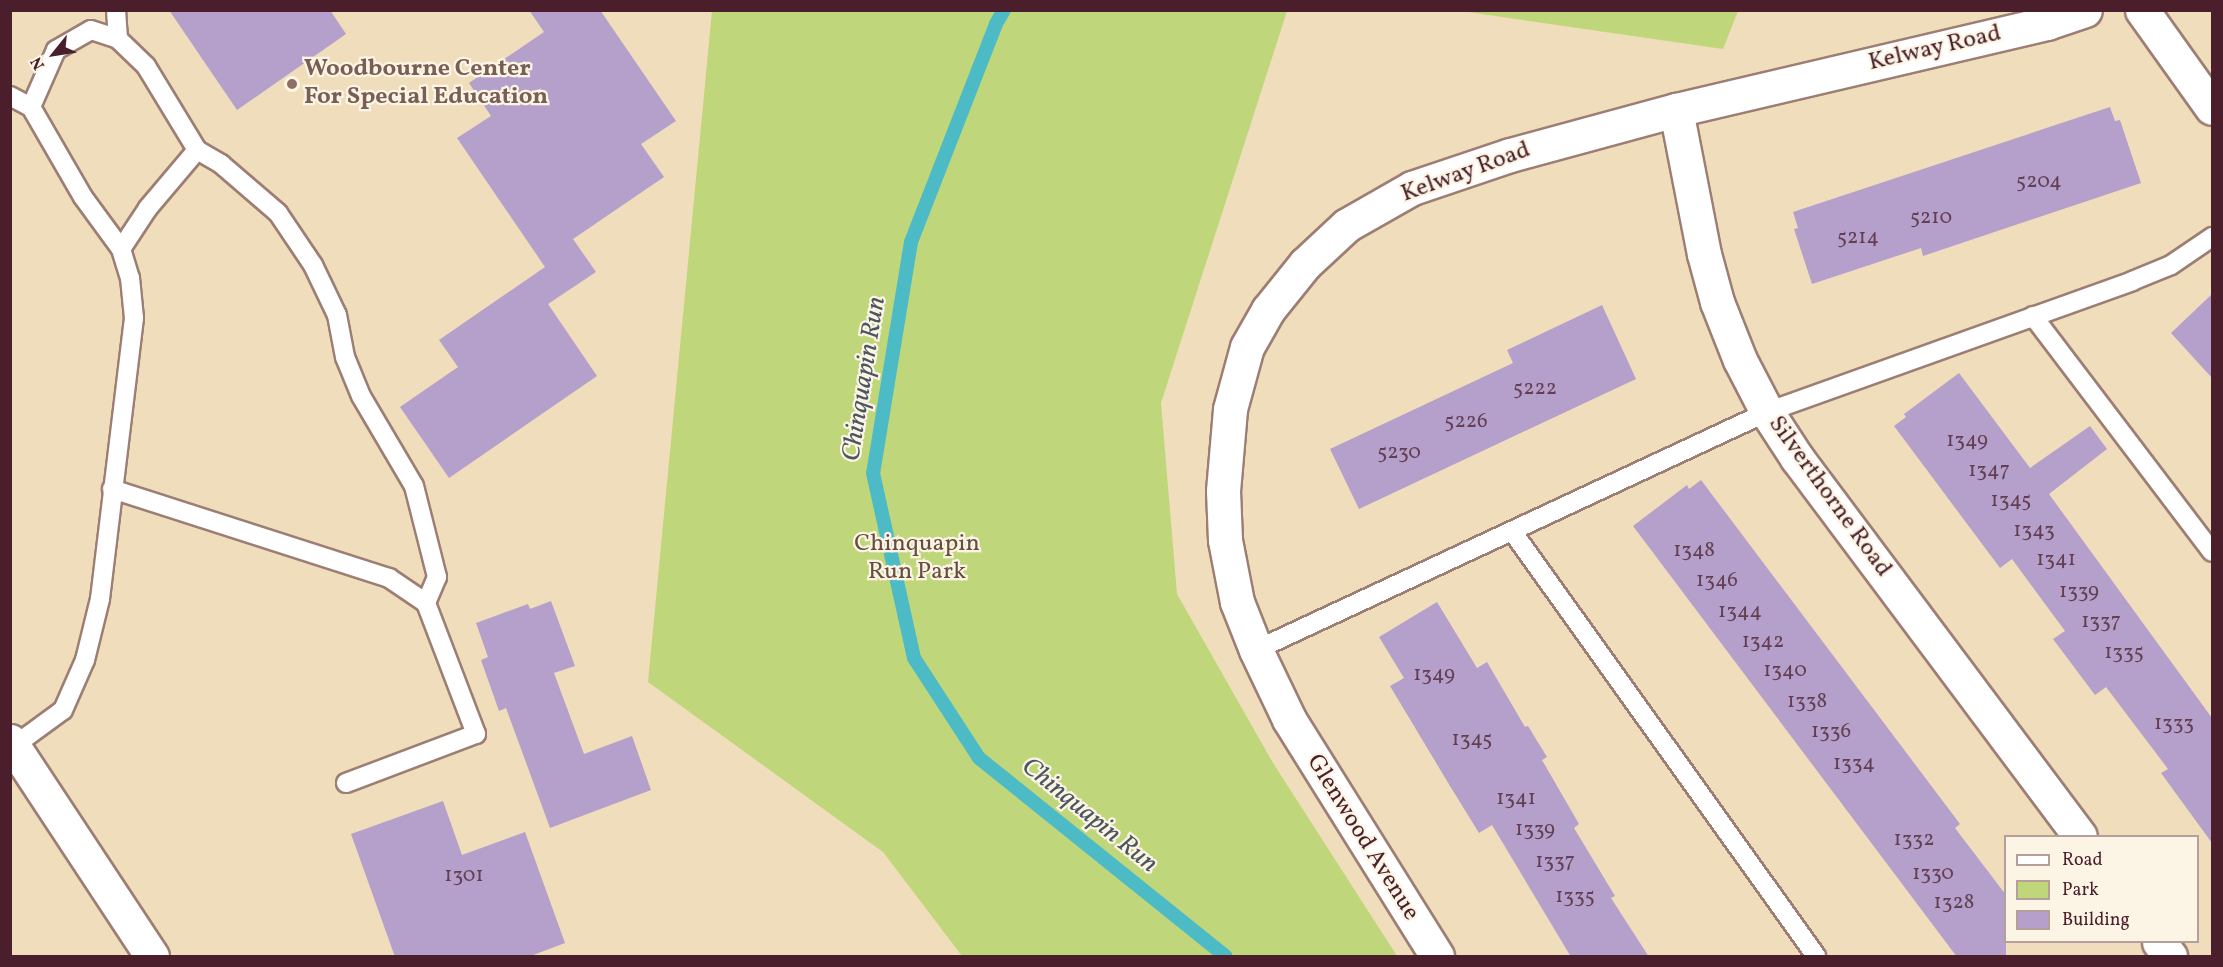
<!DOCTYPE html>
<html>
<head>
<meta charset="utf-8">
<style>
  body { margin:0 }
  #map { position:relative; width:2223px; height:967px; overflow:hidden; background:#f0ddbc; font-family:Vollkorn,serif }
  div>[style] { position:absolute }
  .green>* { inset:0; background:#bfd67b }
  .stream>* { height:14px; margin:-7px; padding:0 7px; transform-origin:7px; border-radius:7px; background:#4dbbc6 }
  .building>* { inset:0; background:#b4a0ca }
  .roads { filter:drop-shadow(2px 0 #9d7e74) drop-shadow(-2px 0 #9d7e74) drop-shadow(0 2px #9d7e74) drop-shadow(0 -2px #9d7e74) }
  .lane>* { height:18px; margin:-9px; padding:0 9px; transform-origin:9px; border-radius:9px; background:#fff }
  .street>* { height:33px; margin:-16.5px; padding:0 16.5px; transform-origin:16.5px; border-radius:16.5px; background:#fff }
  .secondary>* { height:33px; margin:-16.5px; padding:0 16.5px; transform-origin:16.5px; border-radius:16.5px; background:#fff }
  .dots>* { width:16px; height:16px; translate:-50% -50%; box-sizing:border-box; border:3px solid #fcf5e5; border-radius:50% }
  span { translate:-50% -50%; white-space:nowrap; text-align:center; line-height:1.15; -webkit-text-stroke:4.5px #fcf5e5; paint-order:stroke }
  .number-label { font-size:21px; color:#643f53 }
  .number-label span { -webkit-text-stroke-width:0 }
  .street-label { font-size:24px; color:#4a1f2b }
  .education-label { font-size:24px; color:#785e54; font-weight:700 }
  .left { translate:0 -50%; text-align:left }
  .park-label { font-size:24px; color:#674d3f }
  .water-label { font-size:26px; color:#4b5661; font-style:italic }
  .frame { position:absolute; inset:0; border:12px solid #4a1f2b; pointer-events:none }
  .legend { position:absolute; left:2004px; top:835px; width:195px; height:108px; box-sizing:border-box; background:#fcf5e5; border:2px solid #b59f9b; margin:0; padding:8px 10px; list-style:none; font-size:18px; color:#4a1f2b }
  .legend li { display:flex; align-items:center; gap:12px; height:30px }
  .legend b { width:30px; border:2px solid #b59f9b }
  .north { position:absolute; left:24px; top:24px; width:60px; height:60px; -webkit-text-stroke:4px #fcf5e5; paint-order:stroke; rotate:240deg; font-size:16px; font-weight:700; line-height:24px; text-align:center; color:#4a1f2b }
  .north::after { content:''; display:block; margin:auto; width:21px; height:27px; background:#4a1f2b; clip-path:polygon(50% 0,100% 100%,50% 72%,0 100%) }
</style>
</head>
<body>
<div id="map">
  <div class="green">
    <i style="clip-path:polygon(712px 11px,1287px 11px,1161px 403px,1177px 594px,1273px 763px,1397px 956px,962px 956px,883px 852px,648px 682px)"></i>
    <i style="clip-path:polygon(1461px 11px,1738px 11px,1723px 49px)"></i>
  </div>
  <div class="stream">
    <i style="left:1004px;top:10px;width:16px;rotate:120deg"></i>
    <i style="left:996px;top:24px;width:234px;rotate:111.3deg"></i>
    <i style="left:911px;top:242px;width:234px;rotate:99.3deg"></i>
    <i style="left:873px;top:473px;width:189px;rotate:77.5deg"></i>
    <i style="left:914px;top:658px;width:119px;rotate:57deg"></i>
    <i style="left:979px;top:758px;width:316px;rotate:38.8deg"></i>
  </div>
  <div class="building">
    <i style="clip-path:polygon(169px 10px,330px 10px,346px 34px,237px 110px)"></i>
    <i style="clip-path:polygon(529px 10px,600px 10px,676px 121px,641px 144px,664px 177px,573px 239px,596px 272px,548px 304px,597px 376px,449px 478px,400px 407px,458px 367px,439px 340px,545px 267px,457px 138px,491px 116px,469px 83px,544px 32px)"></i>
    <i style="clip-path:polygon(2110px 107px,2115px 121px,2120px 120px,2141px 183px,1923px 256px,1921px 248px,1812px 284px,1794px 229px,1798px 228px,1793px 212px)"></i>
    <i style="clip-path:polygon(2212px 294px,2212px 378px,2171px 333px)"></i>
    <i style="clip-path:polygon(1602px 305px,1636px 379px,1359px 509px,1330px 449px,1513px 363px,1507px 350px)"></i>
    <i style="clip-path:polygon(1959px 373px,2030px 468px,2090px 426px,2107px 449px,2049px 494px,2212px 718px,2212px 843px,2161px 773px,2168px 769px,2106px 687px,2095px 695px,2053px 639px,2065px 631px,2012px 559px,2000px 568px,1894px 426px,1906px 417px,1904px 414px)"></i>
    <i style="clip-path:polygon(1701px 480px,1960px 824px,1955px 828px,2006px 895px,2006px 957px,1957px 957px,1633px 526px,1687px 485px,1689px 489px)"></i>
    <i style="clip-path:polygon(551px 601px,575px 666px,554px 673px,584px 754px,632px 736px,651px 790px,550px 828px,506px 708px,499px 711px,481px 660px,488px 657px,476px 623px,528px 604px,530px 609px)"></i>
    <i style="clip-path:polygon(1437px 602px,1477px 668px,1487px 662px,1525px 727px,1528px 726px,1547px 757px,1542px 760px,1579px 824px,1574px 828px,1615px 896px,1611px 898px,1649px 957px,1571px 957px,1492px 825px,1479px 833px,1450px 786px,1390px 686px,1404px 678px,1379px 637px)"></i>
    <i style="clip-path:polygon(443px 801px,462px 855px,525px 832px,565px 943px,528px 957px,395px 957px,351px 834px)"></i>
  </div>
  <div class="roads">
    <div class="lane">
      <i style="left:116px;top:10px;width:29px;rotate:86deg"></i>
      <i style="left:10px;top:96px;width:24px;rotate:28deg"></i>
      <i style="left:31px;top:107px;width:104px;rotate:60deg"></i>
      <i style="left:83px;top:197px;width:64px;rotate:53.8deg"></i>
      <i style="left:121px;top:249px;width:30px;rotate:73deg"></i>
      <i style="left:130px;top:278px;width:40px;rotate:84.3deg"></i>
      <i style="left:134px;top:318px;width:283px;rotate:96.9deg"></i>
      <i style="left:100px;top:599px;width:63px;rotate:103.8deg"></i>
      <i style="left:85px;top:660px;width:55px;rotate:113.7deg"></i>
      <i style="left:63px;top:710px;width:61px;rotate:143.7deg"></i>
      <i style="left:31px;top:107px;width:62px;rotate:-66.3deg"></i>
      <i style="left:56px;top:50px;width:40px;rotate:-29.7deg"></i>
      <i style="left:91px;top:30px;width:28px;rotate:18deg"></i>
      <i style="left:118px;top:39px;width:39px;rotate:44deg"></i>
      <i style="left:146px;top:66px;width:98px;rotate:58.7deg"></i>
      <i style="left:197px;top:150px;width:28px;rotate:30deg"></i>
      <i style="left:221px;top:164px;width:75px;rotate:40.7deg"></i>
      <i style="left:278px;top:213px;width:63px;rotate:56.1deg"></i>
      <i style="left:313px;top:265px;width:55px;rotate:64.4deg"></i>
      <i style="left:337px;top:315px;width:43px;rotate:79.2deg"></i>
      <i style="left:345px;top:357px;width:42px;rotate:67.7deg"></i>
      <i style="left:361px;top:396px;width:104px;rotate:59.5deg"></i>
      <i style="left:414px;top:486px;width:94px;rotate:75.8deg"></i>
      <i style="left:437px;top:577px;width:28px;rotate:113deg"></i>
      <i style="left:426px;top:603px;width:45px;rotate:-146deg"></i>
      <i style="left:389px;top:578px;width:291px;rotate:-162.2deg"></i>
      <i style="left:121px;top:249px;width:49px;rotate:-56.6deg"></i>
      <i style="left:148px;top:208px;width:76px;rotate:-49.8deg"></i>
      <i style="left:2033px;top:316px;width:296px;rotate:52.8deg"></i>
      <i style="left:1512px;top:531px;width:523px;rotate:54.42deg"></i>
      <i style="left:1256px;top:650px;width:564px;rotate:-24.97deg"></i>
      <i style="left:1767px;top:412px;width:388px;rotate:-19.7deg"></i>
      <i style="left:2132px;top:281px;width:42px;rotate:-22.3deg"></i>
      <i style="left:2171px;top:265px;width:50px;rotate:-34.3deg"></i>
      <i style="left:346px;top:783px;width:139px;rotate:-20.7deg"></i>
      <i style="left:476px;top:734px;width:140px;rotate:-110.9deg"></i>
    </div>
    <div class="street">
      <i style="left:2142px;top:10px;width:120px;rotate:54.5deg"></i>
      <i style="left:1676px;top:110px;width:147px;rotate:79deg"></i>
      <i style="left:1704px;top:254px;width:50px;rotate:74.8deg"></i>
      <i style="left:1717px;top:302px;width:62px;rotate:68.4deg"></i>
      <i style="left:1740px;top:360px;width:59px;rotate:62.6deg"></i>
      <i style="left:1767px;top:412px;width:55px;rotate:56.9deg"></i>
      <i style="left:1797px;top:458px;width:472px;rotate:53.2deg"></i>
      <i style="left:2159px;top:942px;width:18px;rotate:52deg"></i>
      <i style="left:1437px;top:956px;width:279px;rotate:-122deg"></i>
      <i style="left:1289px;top:719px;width:76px;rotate:-115.6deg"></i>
      <i style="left:1256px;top:650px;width:52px;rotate:-111.6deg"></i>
      <i style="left:1237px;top:602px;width:63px;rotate:-101deg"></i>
      <i style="left:1225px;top:540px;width:49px;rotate:-92.3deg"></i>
      <i style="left:1223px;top:491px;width:82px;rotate:-85.1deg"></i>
      <i style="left:1230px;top:409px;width:64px;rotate:-74.7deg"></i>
      <i style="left:1247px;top:347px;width:43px;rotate:-60.4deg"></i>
      <i style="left:1268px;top:310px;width:59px;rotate:-51.2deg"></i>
      <i style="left:1305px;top:264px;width:57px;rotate:-42.9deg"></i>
      <i style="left:1347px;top:225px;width:75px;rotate:-29.6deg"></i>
      <i style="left:1412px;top:188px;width:103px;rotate:-18.6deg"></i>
      <i style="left:1510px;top:155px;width:172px;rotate:-15.2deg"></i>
      <i style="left:1676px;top:110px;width:381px;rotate:-13.2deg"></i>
      <i style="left:2047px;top:23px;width:40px;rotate:-18.9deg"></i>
    </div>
    <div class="secondary">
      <i style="left:10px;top:741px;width:258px;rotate:56.6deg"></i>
    </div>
  </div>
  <div class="dots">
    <i style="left:292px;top:84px;background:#8d6e63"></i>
  </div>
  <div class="number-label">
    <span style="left:2039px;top:182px">5204</span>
    <span style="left:1931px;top:218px">5210</span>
    <span style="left:1858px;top:238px">5214</span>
    <span style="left:1535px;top:389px">5222</span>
    <span style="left:1466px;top:422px">5226</span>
    <span style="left:1967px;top:441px">1349</span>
    <span style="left:1399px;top:453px">5230</span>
    <span style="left:1989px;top:471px">1347</span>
    <span style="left:2011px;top:501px">1345</span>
    <span style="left:2034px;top:531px">1343</span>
    <span style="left:1694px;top:551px">1348</span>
    <span style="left:2056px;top:560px">1341</span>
    <span style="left:1717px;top:581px">1346</span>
    <span style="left:2079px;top:592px">1339</span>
    <span style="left:1740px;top:612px">1344</span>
    <span style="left:2101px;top:622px">1337</span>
    <span style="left:1763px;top:642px">1342</span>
    <span style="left:2124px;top:653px">1335</span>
    <span style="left:1785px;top:671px">1340</span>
    <span style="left:1434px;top:675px">1349</span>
    <span style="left:1807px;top:702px">1338</span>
    <span style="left:2174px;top:724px">1333</span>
    <span style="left:1831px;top:732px">1336</span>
    <span style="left:1472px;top:740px">1345</span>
    <span style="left:1854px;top:764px">1334</span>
    <span style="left:1516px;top:799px">1341</span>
    <span style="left:1535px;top:830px">1339</span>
    <span style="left:1914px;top:840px">1332</span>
    <span style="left:1555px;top:862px">1337</span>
    <span style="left:1933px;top:874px">1330</span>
    <span style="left:464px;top:876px">1301</span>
    <span style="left:1575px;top:897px">1335</span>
    <span style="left:1954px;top:903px">1328</span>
  </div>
  <div class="street-label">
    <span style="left:1935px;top:49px;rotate:-13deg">Kelway Road</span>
    <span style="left:1466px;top:173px;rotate:-20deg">Kelway Road</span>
    <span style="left:1829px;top:497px;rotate:54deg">Silverthorne Road</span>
    <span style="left:1362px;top:838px;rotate:58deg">Glenwood Avenue</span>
  </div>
  <div class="education-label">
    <span class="left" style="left:304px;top:84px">Woodbourne Center<br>For Special Education</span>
  </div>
  <div class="park-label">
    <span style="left:917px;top:559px">Chinquapin<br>Run Park</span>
  </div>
  <div class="water-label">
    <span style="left:865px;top:379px;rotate:-81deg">Chinquapin Run</span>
    <span style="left:1089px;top:816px;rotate:39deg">Chinquapin Run</span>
  </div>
  <div class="frame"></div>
  <ul class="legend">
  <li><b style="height:8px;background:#fff"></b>Road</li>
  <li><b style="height:16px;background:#bfd67b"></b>Park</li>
  <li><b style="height:16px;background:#b4a0ca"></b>Building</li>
  </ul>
  <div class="north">N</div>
</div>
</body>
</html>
